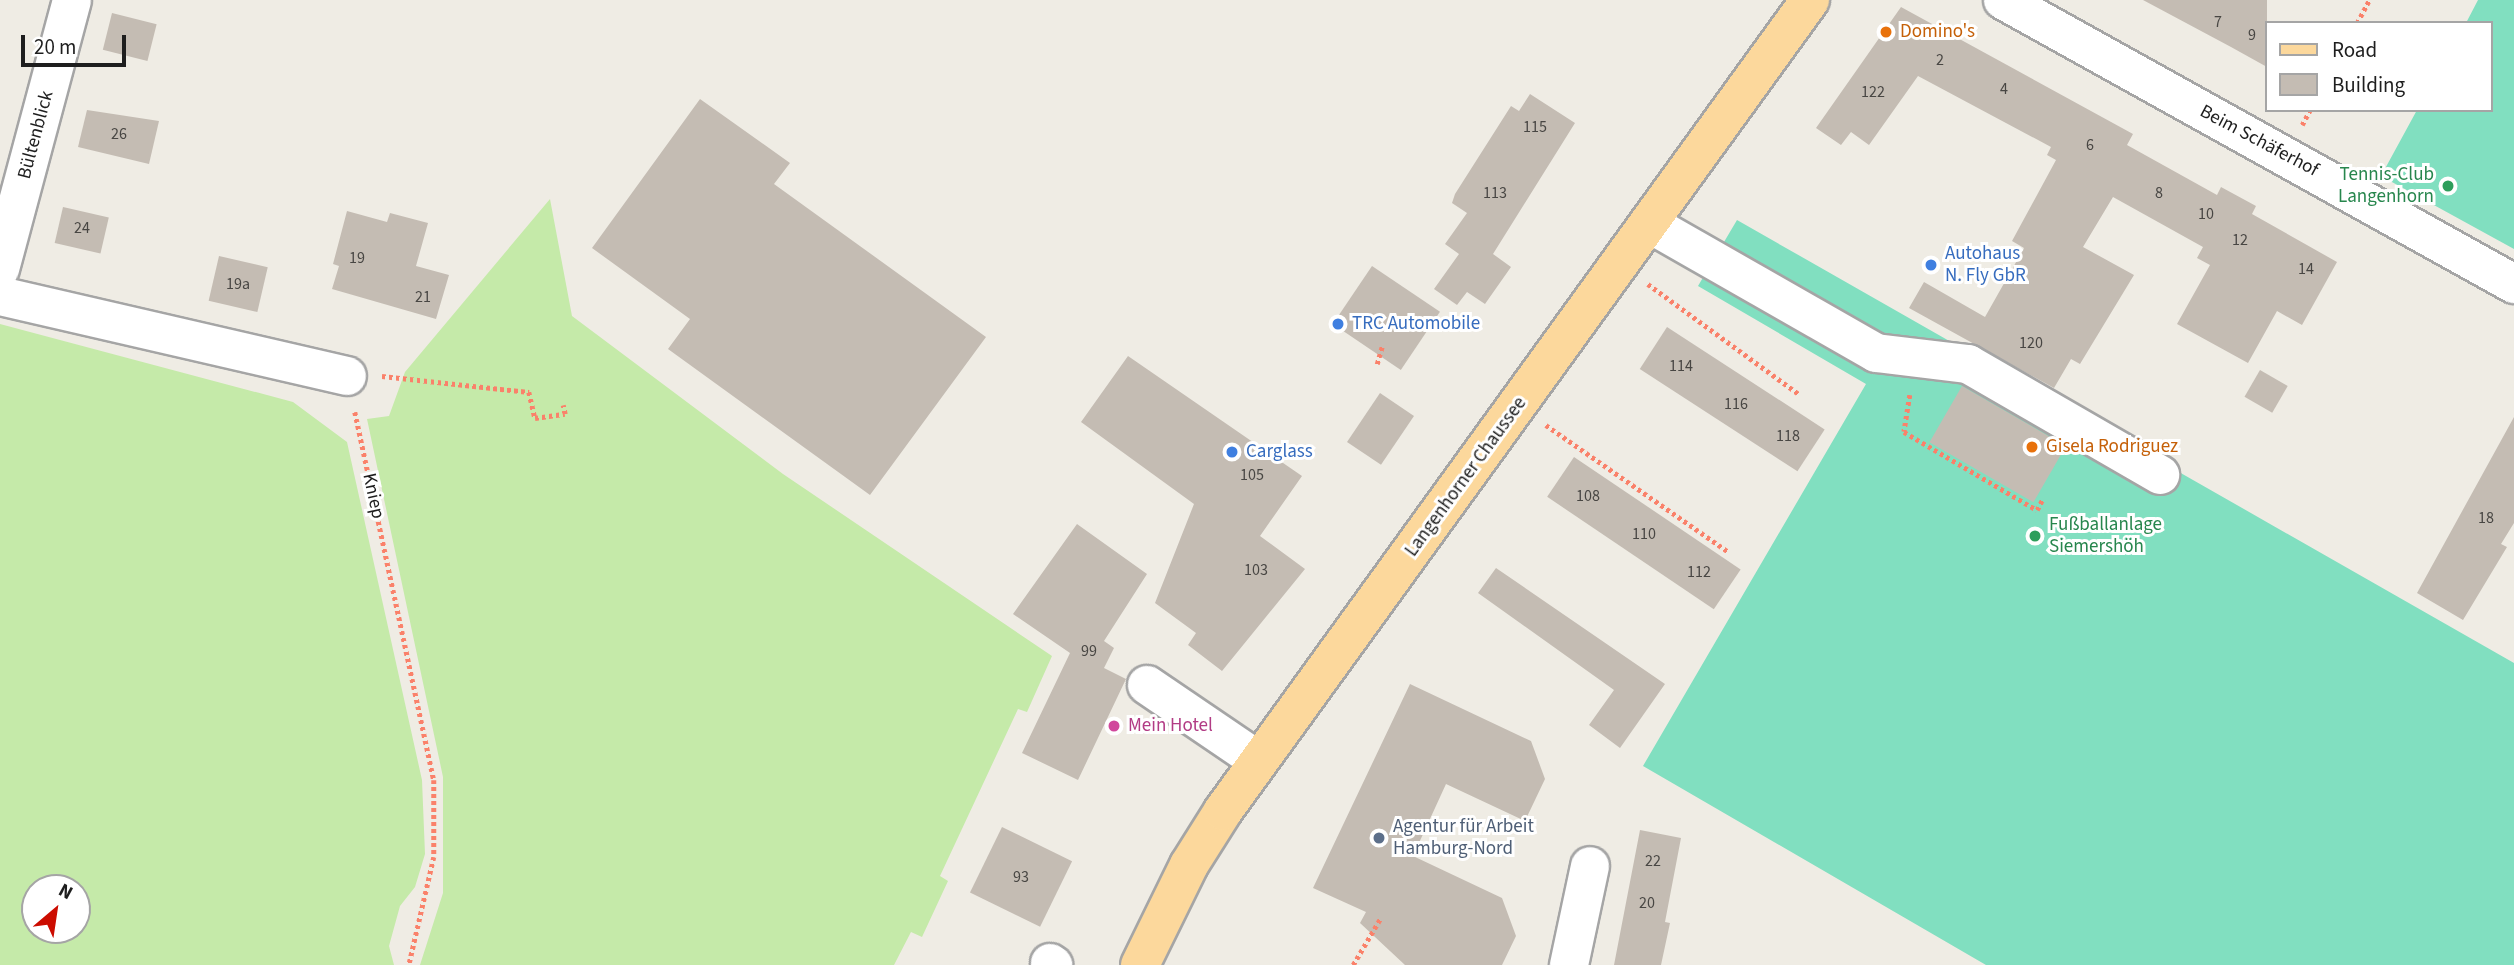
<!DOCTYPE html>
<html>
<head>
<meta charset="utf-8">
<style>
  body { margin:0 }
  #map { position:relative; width:2514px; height:965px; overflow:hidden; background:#efece4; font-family:"Source Sans 3",sans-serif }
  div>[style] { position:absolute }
  .grass>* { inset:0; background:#c5eaa9 }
  .pitch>* { inset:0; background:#81dfc0 }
  .building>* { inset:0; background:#c4bcb3; transform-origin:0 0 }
  .path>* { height:4.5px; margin-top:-2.25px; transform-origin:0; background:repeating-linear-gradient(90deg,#fa816a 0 3.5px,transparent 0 7px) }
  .roads { filter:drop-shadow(2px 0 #a5a5a5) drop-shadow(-2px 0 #a5a5a5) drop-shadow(0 2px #a5a5a5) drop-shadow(0 -2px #a5a5a5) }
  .minor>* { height:38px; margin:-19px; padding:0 19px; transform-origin:19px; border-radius:19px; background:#fff }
  .major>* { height:38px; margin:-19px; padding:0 19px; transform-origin:19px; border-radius:19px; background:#fcd89c }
  .dots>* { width:19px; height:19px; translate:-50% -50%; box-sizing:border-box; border:4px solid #fff; border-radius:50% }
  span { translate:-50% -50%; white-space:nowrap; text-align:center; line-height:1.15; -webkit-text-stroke:6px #fff; paint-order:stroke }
  .number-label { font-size:16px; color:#484643 }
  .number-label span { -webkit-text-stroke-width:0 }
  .food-label { font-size:19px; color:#c56008 }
  .left { translate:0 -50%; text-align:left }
  .street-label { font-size:19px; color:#1e1e1e }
  .leisure-label { font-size:19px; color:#27864d }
  .right { translate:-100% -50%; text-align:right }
  .shop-label { font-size:19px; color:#366cbe }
  .hotel-label { font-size:19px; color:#b23c85 }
  .service-label { font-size:19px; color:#4e5e75 }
  .legend { position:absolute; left:2265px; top:21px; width:228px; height:91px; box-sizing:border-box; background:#fff; border:2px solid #a5a5a5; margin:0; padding:9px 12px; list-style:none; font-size:21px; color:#1e1e1e }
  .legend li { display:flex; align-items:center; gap:14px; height:35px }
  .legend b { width:35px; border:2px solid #a5a5a5 }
  .north { position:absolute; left:21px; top:874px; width:70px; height:70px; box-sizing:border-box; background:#fff; border:2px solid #a5a5a5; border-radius:50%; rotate:29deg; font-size:19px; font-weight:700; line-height:28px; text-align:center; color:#1e1e1e }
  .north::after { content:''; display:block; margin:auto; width:24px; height:32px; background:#cc0c00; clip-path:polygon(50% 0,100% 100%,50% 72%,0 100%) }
  .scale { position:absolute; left:21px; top:35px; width:105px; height:32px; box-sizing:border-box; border:4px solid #1e1e1e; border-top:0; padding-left:9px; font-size:21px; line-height:24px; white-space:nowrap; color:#1e1e1e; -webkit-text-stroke:5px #fff; paint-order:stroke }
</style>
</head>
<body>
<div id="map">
  <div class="grass">
    <i style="clip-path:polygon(550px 199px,572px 316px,783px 474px,1052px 656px,1027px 712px,1018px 709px,940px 876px,948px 881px,922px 937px,911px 932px,894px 965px,420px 965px,443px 893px,443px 777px,367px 419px,389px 416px,405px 372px)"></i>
    <i style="clip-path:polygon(evenodd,0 324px,293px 402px,347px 442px,422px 780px,425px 854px,415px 887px,400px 906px,389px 946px,394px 965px,0 965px,0 324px,35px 888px,77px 888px,77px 930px,35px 930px,35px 888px)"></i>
  </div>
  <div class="pitch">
    <i style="clip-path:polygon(2478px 0,2514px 0,2514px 249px,2381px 176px,2417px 110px,2491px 110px,2491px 23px,2466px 23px)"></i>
    <i style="clip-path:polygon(1737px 220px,2514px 663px,2514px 965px,1986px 965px,1643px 766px,1866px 384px,1698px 286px)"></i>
  </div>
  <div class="building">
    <i style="clip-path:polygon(2143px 0,2267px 0,2267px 67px,2231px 47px)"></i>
    <i style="clip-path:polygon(1901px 7px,2133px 134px,2127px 145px,2217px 195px,2221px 187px,2256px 206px,2252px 214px,2337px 262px,2302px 325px,2277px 311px,2248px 363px,2177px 324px,2210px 265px,2197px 258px,2203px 247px,2113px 197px,2083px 247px,2134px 275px,2080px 364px,2071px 359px,2054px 388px,1909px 308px,1924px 282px,1985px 317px,2024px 248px,2012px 241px,2056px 160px,2047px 155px,2051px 147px,1918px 76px,1869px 145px,1851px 132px,1841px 145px,1816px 128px)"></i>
    <i style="left:112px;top:13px;width:46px;height:38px;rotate:14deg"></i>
    <i style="clip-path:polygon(1530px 94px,1575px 123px,1493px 254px,1511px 267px,1485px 304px,1467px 292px,1457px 305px,1434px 289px,1459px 254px,1445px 244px,1467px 213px,1452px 203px,1455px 194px,1511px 106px,1519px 111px)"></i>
    <i style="clip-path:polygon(700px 99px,790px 163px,774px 184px,986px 337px,870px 495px,668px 349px,690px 319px,592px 248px)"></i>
    <i style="clip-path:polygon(87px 110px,159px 121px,149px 164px,78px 147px)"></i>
    <i style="left:63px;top:207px;width:47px;height:37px;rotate:13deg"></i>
    <i style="clip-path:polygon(347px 211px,387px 222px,390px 213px,428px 223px,416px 266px,449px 275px,436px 319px,332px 289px,339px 266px,333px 264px)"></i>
    <i style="left:219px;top:256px;width:50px;height:46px;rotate:13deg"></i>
    <i style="left:1372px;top:266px;width:82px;height:70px;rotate:34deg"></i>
    <i style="left:1667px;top:327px;width:188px;height:50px;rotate:33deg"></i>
    <i style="clip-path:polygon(1128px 356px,1302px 476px,1260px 536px,1305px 569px,1222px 671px,1188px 645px,1196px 633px,1155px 603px,1194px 504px,1081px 422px)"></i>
    <i style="left:2260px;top:370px;width:32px;height:31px;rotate:30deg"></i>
    <i style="left:1962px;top:386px;width:120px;height:65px;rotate:30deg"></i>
    <i style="left:1380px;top:393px;width:41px;height:59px;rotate:34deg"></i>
    <i style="clip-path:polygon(2514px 417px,2514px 523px,2501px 544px,2507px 547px,2463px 620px,2417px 593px)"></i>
    <i style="left:1574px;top:457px;width:201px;height:48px;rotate:34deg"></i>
    <i style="clip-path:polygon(1077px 524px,1147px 574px,1104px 641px,1114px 648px,1104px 668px,1126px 679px,1078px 780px,1022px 753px,1070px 653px,1013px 614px)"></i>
    <i style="clip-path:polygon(1496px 568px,1665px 684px,1620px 748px,1589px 725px,1614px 690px,1478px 593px)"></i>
    <i style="clip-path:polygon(1410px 684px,1531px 741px,1545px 779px,1525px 821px,1446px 784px,1413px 856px,1502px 898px,1516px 936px,1502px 965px,1405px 965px,1360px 923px,1366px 912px,1313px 888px)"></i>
    <i style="left:1002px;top:827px;width:78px;height:73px;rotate:26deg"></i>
    <i style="clip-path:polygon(1640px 830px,1681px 838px,1665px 922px,1670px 923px,1661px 965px,1614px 965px)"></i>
  </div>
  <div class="path">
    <i style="left:2357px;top:23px;width:26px;rotate:-62deg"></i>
    <i style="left:2302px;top:125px;width:17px;rotate:-62deg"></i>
    <i style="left:1648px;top:284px;width:188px;rotate:36.1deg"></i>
    <i style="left:1377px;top:364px;width:18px;rotate:-74deg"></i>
    <i style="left:382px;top:376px;width:148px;rotate:6.2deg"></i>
    <i style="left:529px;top:392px;width:27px;rotate:77deg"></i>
    <i style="left:535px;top:418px;width:30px;rotate:-8deg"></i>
    <i style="left:565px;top:414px;width:9px;rotate:-103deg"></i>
    <i style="left:1910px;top:395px;width:37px;rotate:99deg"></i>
    <i style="left:1904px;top:432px;width:154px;rotate:30.4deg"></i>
    <i style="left:2037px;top:510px;width:13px;rotate:-63deg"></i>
    <i style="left:355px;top:412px;width:376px;rotate:77.9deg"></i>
    <i style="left:434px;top:780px;width:77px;rotate:90deg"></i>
    <i style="left:434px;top:857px;width:111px;rotate:103deg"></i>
    <i style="left:1546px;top:425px;width:223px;rotate:34.8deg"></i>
    <i style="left:1353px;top:965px;width:53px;rotate:-59.6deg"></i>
  </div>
  <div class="roads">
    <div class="minor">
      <i style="left:2003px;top:0;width:585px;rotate:29.06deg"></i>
      <i style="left:1650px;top:224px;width:260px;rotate:29.7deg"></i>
      <i style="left:1876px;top:353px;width:93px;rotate:6.8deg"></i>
      <i style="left:1968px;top:364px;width:222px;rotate:30deg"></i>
      <i style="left:0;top:269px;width:278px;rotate:-75deg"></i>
      <i style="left:0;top:296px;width:356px;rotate:13deg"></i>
      <i style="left:1147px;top:685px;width:135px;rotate:34.2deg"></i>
      <i style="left:1050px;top:963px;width:4px;rotate:34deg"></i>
      <i style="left:1569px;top:965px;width:101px;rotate:-78deg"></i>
    </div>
    <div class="major">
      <i style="left:1140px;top:965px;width:111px;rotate:-63.9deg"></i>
      <i style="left:1189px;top:865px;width:64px;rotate:-57.8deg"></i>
      <i style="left:1223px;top:811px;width:1001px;rotate:-54.1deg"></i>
    </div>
  </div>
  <div class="dots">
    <i style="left:1886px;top:32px;background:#e8710a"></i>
    <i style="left:2448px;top:186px;background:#2e9e5b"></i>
    <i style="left:1931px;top:265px;background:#3f7fe0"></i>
    <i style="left:1338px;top:324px;background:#3f7fe0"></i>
    <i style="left:2032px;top:447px;background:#e8710a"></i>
    <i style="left:1232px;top:452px;background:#3f7fe0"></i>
    <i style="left:2035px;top:536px;background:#2e9e5b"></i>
    <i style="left:1114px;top:726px;background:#d1479c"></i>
    <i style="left:1379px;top:838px;background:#5c6f8a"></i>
  </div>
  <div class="number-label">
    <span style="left:2218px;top:22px">7</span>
    <span style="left:2252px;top:35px">9</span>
    <span style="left:1940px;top:60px">2</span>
    <span style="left:2004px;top:89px">4</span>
    <span style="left:1873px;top:92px">122</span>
    <span style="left:1535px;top:127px">115</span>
    <span style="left:119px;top:134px">26</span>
    <span style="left:2090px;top:145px">6</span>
    <span style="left:1495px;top:193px">113</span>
    <span style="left:2159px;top:193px">8</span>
    <span style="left:2206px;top:214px">10</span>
    <span style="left:82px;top:228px">24</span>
    <span style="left:2240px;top:240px">12</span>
    <span style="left:357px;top:258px">19</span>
    <span style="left:2306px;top:269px">14</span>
    <span style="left:238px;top:284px">19a</span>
    <span style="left:423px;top:297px">21</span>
    <span style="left:2031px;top:343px">120</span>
    <span style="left:1681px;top:366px">114</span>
    <span style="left:1736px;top:404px">116</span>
    <span style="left:1788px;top:436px">118</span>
    <span style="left:1252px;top:475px">105</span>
    <span style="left:1588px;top:496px">108</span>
    <span style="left:2486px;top:518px">18</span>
    <span style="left:1644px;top:534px">110</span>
    <span style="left:1256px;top:570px">103</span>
    <span style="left:1699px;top:572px">112</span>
    <span style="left:1089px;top:651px">99</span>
    <span style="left:1653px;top:861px">22</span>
    <span style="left:1021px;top:877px">93</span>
    <span style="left:1647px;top:903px">20</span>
  </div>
  <div class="food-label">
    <span class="left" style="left:1900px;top:32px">Domino's</span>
    <span class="left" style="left:2046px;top:447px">Gisela Rodriguez</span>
  </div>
  <div class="street-label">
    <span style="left:36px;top:135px;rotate:-75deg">Bültenblick</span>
    <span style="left:2259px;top:141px;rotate:28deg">Beim Schäferhof</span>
    <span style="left:1466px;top:477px;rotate:-54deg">Langenhorner Chaussee</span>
    <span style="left:373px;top:496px;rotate:78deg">Kniep</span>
  </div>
  <div class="leisure-label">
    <span class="right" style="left:2434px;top:186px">Tennis-Club<br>Langenhorn</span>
    <span class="left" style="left:2049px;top:536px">Fußballanlage<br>Siemershöh</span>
  </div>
  <div class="shop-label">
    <span class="left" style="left:1945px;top:265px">Autohaus<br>N. Fly GbR</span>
    <span class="left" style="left:1352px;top:324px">TRC Automobile</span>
    <span class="left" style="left:1246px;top:452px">Carglass</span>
  </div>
  <div class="hotel-label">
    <span class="left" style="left:1128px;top:726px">Mein Hotel</span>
  </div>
  <div class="service-label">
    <span class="left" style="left:1393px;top:838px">Agentur für Arbeit<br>Hamburg-Nord</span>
  </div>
  <ul class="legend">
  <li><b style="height:9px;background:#fcd89c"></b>Road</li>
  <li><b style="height:19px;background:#c4bcb3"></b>Building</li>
  </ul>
  <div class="north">N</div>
  <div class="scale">20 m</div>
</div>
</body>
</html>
